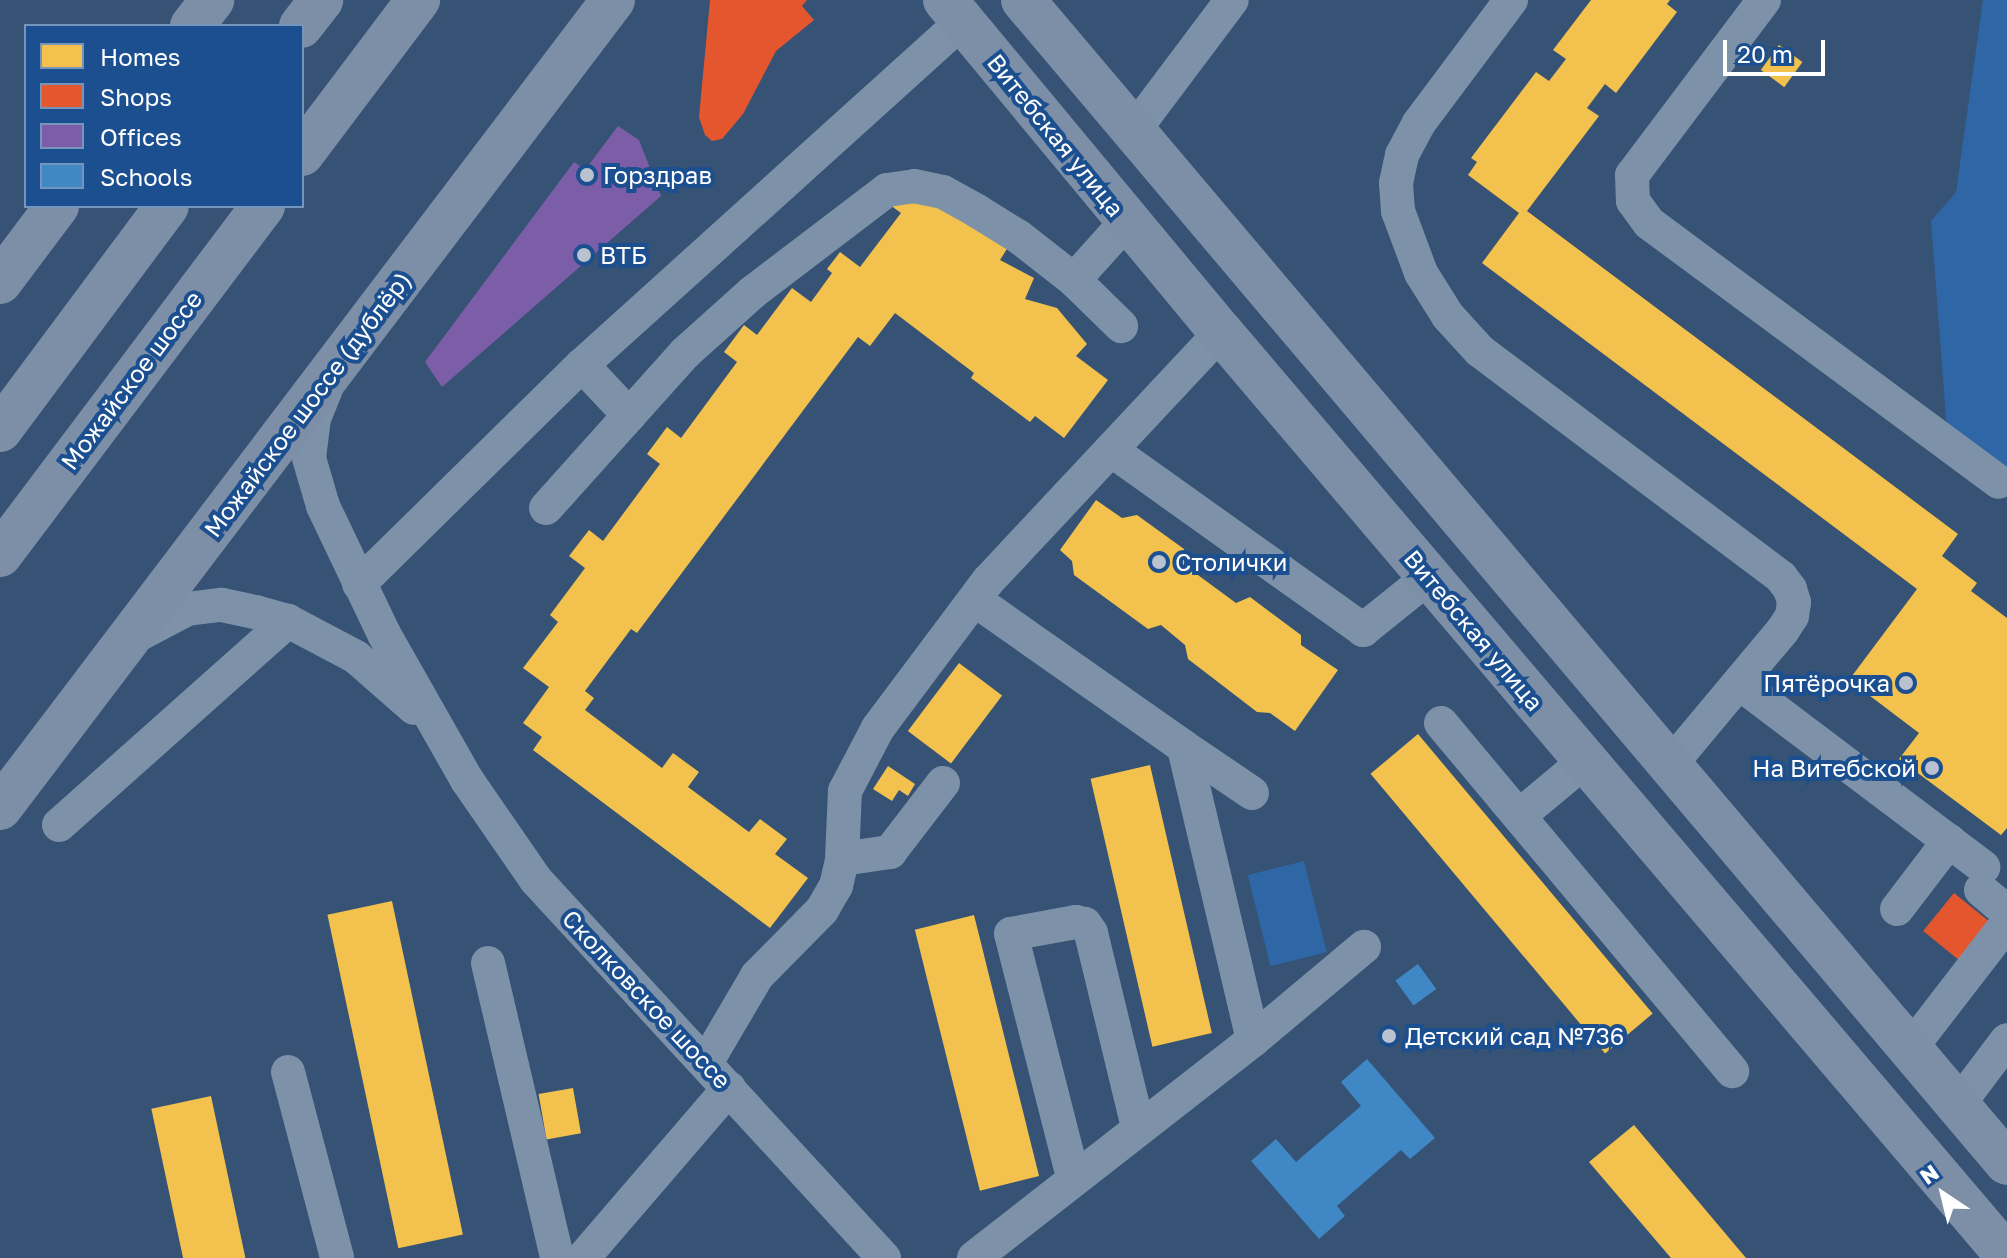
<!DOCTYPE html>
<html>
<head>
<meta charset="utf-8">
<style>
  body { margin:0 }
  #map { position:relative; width:2007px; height:1258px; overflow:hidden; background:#365274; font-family:"Golos Text",sans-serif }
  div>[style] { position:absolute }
  .green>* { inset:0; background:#2f66a5; transform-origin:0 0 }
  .homes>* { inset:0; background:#f2c14e; transform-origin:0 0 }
  .shops>* { inset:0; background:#e4572e; transform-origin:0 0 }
  .offices>* { inset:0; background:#7b5ea7 }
  .schools>* { inset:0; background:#3f88c5; transform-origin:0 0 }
  .minor>* { height:34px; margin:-17px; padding:0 17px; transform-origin:17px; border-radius:17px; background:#7d92a8 }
  .major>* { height:44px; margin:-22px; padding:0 22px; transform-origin:22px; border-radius:22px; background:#7d8ea7 }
  .dots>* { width:22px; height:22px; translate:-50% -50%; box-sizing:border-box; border:4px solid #1b4f8f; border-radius:50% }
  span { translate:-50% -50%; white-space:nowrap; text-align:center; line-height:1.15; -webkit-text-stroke:8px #1b4f8f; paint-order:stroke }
  .street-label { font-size:24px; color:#fff }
  .poi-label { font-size:24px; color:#fff }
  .left { translate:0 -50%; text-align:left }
  .right { translate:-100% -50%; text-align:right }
  .legend { position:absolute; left:24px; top:24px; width:280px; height:184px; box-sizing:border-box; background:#1b4f8f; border:2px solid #7695bc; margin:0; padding:10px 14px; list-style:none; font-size:24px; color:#fff }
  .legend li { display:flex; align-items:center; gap:16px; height:40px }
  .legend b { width:40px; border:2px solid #7695bc }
  .north { position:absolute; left:1903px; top:1154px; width:80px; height:80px; -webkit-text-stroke:6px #1b4f8f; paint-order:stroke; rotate:325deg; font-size:22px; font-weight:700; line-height:32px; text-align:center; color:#fff }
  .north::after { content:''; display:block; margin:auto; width:28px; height:36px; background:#fff; clip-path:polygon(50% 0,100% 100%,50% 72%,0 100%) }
  .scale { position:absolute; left:1723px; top:40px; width:102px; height:36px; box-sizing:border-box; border:4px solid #fff; border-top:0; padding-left:10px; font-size:24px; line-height:28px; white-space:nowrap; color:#fff; -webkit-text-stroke:6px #1b4f8f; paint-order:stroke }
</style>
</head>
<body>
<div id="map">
  <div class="green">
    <i style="clip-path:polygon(1983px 0,2007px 0,2007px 471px,1948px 444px,1931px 221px,1956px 192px)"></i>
    <i style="left:1304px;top:861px;width:94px;height:58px;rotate:76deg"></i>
  </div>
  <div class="homes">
    <i style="clip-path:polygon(1591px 0,1670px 0,1667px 4px,1677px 12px,1616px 93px,1605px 84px,1587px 108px,1599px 116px,1527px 211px,1958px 534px,1942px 556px,1977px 583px,1971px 591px,2007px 618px,2007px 828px,2001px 835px,1899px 759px,1919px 733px,1849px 680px,1917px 589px,1482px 263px,1519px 213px,1468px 175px,1477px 162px,1471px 158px,1536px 72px,1549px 81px,1566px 59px,1553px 50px)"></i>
    <i style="left:1779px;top:45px;width:29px;height:31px;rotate:36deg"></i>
    <i style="clip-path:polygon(925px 196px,1010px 244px,1000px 260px,1034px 278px,1025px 299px,1057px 308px,1087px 344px,1076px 356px,1108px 380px,1064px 438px,1035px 416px,1030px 422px,971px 378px,974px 373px,895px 313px,870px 346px,858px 337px,637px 633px,631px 629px,585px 691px,594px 698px,585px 710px,662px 768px,673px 753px,699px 772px,688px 787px,749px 832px,760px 819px,787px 839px,775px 854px,808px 878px,770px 928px,533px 750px,542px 737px,523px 723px,549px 687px,523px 668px,558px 622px,550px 615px,585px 568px,569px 556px,589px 530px,603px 541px,660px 464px,647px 454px,667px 427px,681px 438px,737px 362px,724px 352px,744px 325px,757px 335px,792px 288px,811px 302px,832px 273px,827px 269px,840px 252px,860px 267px,901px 213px,886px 202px)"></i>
    <i style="clip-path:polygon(1096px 500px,1122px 518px,1137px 515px,1184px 549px,1187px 567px,1236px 603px,1250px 597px,1301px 635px,1301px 645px,1338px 670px,1295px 731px,1270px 713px,1257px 712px,1188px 659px,1185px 645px,1161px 625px,1148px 629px,1074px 575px,1072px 561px,1060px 550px)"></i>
    <i style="left:959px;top:663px;width:54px;height:85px;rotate:37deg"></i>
    <i style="left:1418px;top:734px;width:365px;height:62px;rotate:50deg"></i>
    <i style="left:1150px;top:765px;width:275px;height:61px;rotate:77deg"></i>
    <i style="clip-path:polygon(888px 766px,915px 784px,908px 796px,899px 790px,892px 801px,873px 789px)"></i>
    <i style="left:392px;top:901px;width:341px;height:66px;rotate:78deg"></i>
    <i style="left:974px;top:915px;width:269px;height:61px;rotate:76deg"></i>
    <i style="left:573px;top:1088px;width:46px;height:35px;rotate:80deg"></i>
    <i style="left:211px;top:1096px;width:166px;height:61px;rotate:78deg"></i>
    <i style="clip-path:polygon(1634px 1125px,1746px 1258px,1671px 1258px,1589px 1162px)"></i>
  </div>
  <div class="shops">
    <i style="clip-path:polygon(710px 0,807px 0,802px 6px,814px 20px,776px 51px,743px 114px,722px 139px,712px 141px,705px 135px,699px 117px)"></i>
    <i style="left:1954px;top:893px;width:57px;height:49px;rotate:39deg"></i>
  </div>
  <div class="offices">
    <i style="clip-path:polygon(618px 126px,639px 140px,661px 196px,442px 387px,425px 362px,574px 162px,585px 170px)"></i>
  </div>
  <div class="schools">
    <i style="left:1418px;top:964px;width:31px;height:28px;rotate:54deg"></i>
    <i style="clip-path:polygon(1367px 1059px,1435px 1138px,1410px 1159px,1401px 1150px,1337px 1206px,1345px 1216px,1319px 1239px,1251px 1161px,1276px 1139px,1296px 1162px,1361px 1106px,1341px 1082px)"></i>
  </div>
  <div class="minor">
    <i style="left:1511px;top:0;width:154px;rotate:126.8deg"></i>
    <i style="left:1419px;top:123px;width:36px;rotate:118deg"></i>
    <i style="left:1402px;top:155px;width:29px;rotate:102deg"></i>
    <i style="left:1396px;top:183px;width:28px;rotate:86deg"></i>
    <i style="left:1398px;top:211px;width:66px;rotate:69.6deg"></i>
    <i style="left:1421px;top:273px;width:51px;rotate:57.9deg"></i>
    <i style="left:1448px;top:316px;width:47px;rotate:47.6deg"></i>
    <i style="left:1480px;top:351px;width:376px;rotate:36.9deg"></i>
    <i style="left:1781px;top:577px;width:15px;rotate:53deg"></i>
    <i style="left:1790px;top:589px;width:14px;rotate:73deg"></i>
    <i style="left:1794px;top:602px;width:14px;rotate:98deg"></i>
    <i style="left:1792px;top:616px;width:17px;rotate:123deg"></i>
    <i style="left:1783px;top:630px;width:176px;rotate:129.9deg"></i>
    <i style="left:1764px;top:0;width:219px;rotate:127deg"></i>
    <i style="left:1632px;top:175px;width:26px;rotate:88deg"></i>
    <i style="left:1633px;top:201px;width:27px;rotate:54deg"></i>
    <i style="left:1649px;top:223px;width:435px;rotate:36.5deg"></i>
    <i style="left:1132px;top:133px;width:166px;rotate:-53.1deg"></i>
    <i style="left:1074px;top:280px;width:79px;rotate:-48.1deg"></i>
    <i style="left:582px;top:365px;width:69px;rotate:46.8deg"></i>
    <i style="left:326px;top:389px;width:31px;rotate:112deg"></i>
    <i style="left:314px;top:418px;width:40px;rotate:97.1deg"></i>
    <i style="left:309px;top:458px;width:50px;rotate:73.7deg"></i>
    <i style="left:323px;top:506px;width:142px;rotate:64.5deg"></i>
    <i style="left:384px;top:634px;width:168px;rotate:60.4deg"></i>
    <i style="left:467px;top:780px;width:121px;rotate:55.4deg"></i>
    <i style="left:536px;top:880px;width:514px;rotate:47.37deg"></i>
    <i style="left:1111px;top:450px;width:310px;rotate:35.5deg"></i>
    <i style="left:1363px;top:630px;width:85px;rotate:-38.8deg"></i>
    <i style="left:546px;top:508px;width:208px;rotate:-48.1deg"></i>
    <i style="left:685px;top:353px;width:91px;rotate:-41.9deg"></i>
    <i style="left:753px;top:292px;width:168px;rotate:-37.3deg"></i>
    <i style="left:887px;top:190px;width:27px;rotate:-8deg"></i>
    <i style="left:914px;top:186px;width:30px;rotate:12deg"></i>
    <i style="left:943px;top:192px;width:39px;rotate:29deg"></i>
    <i style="left:977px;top:211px;width:49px;rotate:31.8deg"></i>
    <i style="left:1019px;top:237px;width:70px;rotate:38deg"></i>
    <i style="left:1074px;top:280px;width:66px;rotate:44.4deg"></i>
    <i style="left:359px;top:584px;width:313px;rotate:-44.5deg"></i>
    <i style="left:582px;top:365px;width:513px;rotate:-42.08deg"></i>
    <i style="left:136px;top:636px;width:58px;rotate:-27.9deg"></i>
    <i style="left:187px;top:609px;width:35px;rotate:-7deg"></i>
    <i style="left:222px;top:605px;width:35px;rotate:12deg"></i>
    <i style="left:256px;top:612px;width:33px;rotate:16deg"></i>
    <i style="left:288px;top:621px;width:77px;rotate:27.9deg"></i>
    <i style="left:356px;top:657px;width:77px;rotate:41.3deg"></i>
    <i style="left:1739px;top:683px;width:306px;rotate:37deg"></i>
    <i style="left:1441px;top:723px;width:454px;rotate:50.1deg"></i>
    <i style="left:1184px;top:747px;width:82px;rotate:34.1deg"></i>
    <i style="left:1519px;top:816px;width:86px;rotate:-39.8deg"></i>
    <i style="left:59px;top:825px;width:307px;rotate:-41.7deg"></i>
    <i style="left:842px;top:859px;width:49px;rotate:-8.3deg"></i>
    <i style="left:890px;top:852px;width:87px;rotate:-52.5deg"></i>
    <i style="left:1981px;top:890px;width:34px;rotate:40deg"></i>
    <i style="left:1897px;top:909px;width:86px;rotate:-52.6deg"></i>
    <i style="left:488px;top:963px;width:303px;rotate:76.8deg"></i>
    <i style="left:1253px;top:1040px;width:145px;rotate:-40deg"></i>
    <i style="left:1910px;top:1049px;width:159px;rotate:-52.4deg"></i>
    <i style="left:706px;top:1063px;width:101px;rotate:-59.6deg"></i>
    <i style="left:757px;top:976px;width:93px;rotate:-45.4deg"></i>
    <i style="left:822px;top:910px;width:28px;rotate:-60deg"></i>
    <i style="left:836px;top:886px;width:28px;rotate:-77deg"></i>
    <i style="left:842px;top:859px;width:68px;rotate:-87.5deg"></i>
    <i style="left:845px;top:791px;width:71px;rotate:-62.4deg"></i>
    <i style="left:878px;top:728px;width:184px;rotate:-53.2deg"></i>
    <i style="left:988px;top:581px;width:341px;rotate:-46.9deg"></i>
    <i style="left:288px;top:1072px;width:192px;rotate:75.2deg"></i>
    <i style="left:1958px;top:1105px;width:81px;rotate:-53deg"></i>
    <i style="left:1073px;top:1177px;width:251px;rotate:-104.3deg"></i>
    <i style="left:1011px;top:934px;width:66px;rotate:-10.5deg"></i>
    <i style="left:1076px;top:922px;width:9px;rotate:13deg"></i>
    <i style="left:1085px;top:924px;width:11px;rotate:56deg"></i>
    <i style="left:1091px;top:933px;width:201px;rotate:76.4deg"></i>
    <i style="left:583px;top:1258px;width:224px;rotate:-49.3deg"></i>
    <i style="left:974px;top:1258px;width:354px;rotate:-38deg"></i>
    <i style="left:1253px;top:1040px;width:301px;rotate:-103.3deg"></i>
    <i style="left:1184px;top:747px;width:256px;rotate:-144.9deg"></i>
  </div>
  <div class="major">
    <i style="left:945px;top:0;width:432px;rotate:50.3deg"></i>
    <i style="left:1221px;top:332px;width:1213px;rotate:49.61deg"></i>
    <i style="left:1023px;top:0;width:1523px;rotate:49.77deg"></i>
    <i style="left:192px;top:26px;width:33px;rotate:-52deg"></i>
    <i style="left:301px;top:26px;width:33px;rotate:-52deg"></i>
    <i style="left:302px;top:154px;width:193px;rotate:-53deg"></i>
    <i style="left:0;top:282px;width:95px;rotate:-53.1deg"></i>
    <i style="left:0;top:430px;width:279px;rotate:-53.3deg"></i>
    <i style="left:0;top:555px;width:437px;rotate:-53deg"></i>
    <i style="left:0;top:808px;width:1014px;rotate:-52.81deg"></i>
  </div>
  <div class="dots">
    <i style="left:587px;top:175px;background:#b9c2ce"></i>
    <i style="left:584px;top:255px;background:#b9c2ce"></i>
    <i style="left:1159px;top:562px;background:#b9c2ce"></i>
    <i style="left:1906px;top:683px;background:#b9c2ce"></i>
    <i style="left:1932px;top:768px;background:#b9c2ce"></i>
    <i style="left:1389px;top:1036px;background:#b9c2ce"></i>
  </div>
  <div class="street-label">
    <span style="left:1056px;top:135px;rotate:51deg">Витебская улица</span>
    <span style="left:131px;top:380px;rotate:-53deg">Можайское шоссе</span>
    <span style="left:307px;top:404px;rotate:-53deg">Можайское шоссе (дублёр)</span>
    <span style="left:1474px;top:630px;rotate:50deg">Витебская улица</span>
    <span style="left:647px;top:999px;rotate:47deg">Сколковское шоссе</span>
  </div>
  <div class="poi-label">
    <span class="left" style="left:603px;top:175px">Горздрав</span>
    <span class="left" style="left:600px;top:255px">ВТБ</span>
    <span class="left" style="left:1175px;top:562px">Столички</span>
    <span class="right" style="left:1890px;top:683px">Пятёрочка</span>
    <span class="right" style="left:1916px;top:768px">На Витебской</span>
    <span class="left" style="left:1405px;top:1036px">Детский сад №736</span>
  </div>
  <ul class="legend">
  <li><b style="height:22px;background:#f2c14e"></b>Homes</li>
  <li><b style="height:22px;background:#e4572e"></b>Shops</li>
  <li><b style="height:22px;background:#7b5ea7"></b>Offices</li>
  <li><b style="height:22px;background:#3f88c5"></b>Schools</li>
  </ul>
  <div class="north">N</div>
  <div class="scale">20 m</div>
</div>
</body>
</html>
